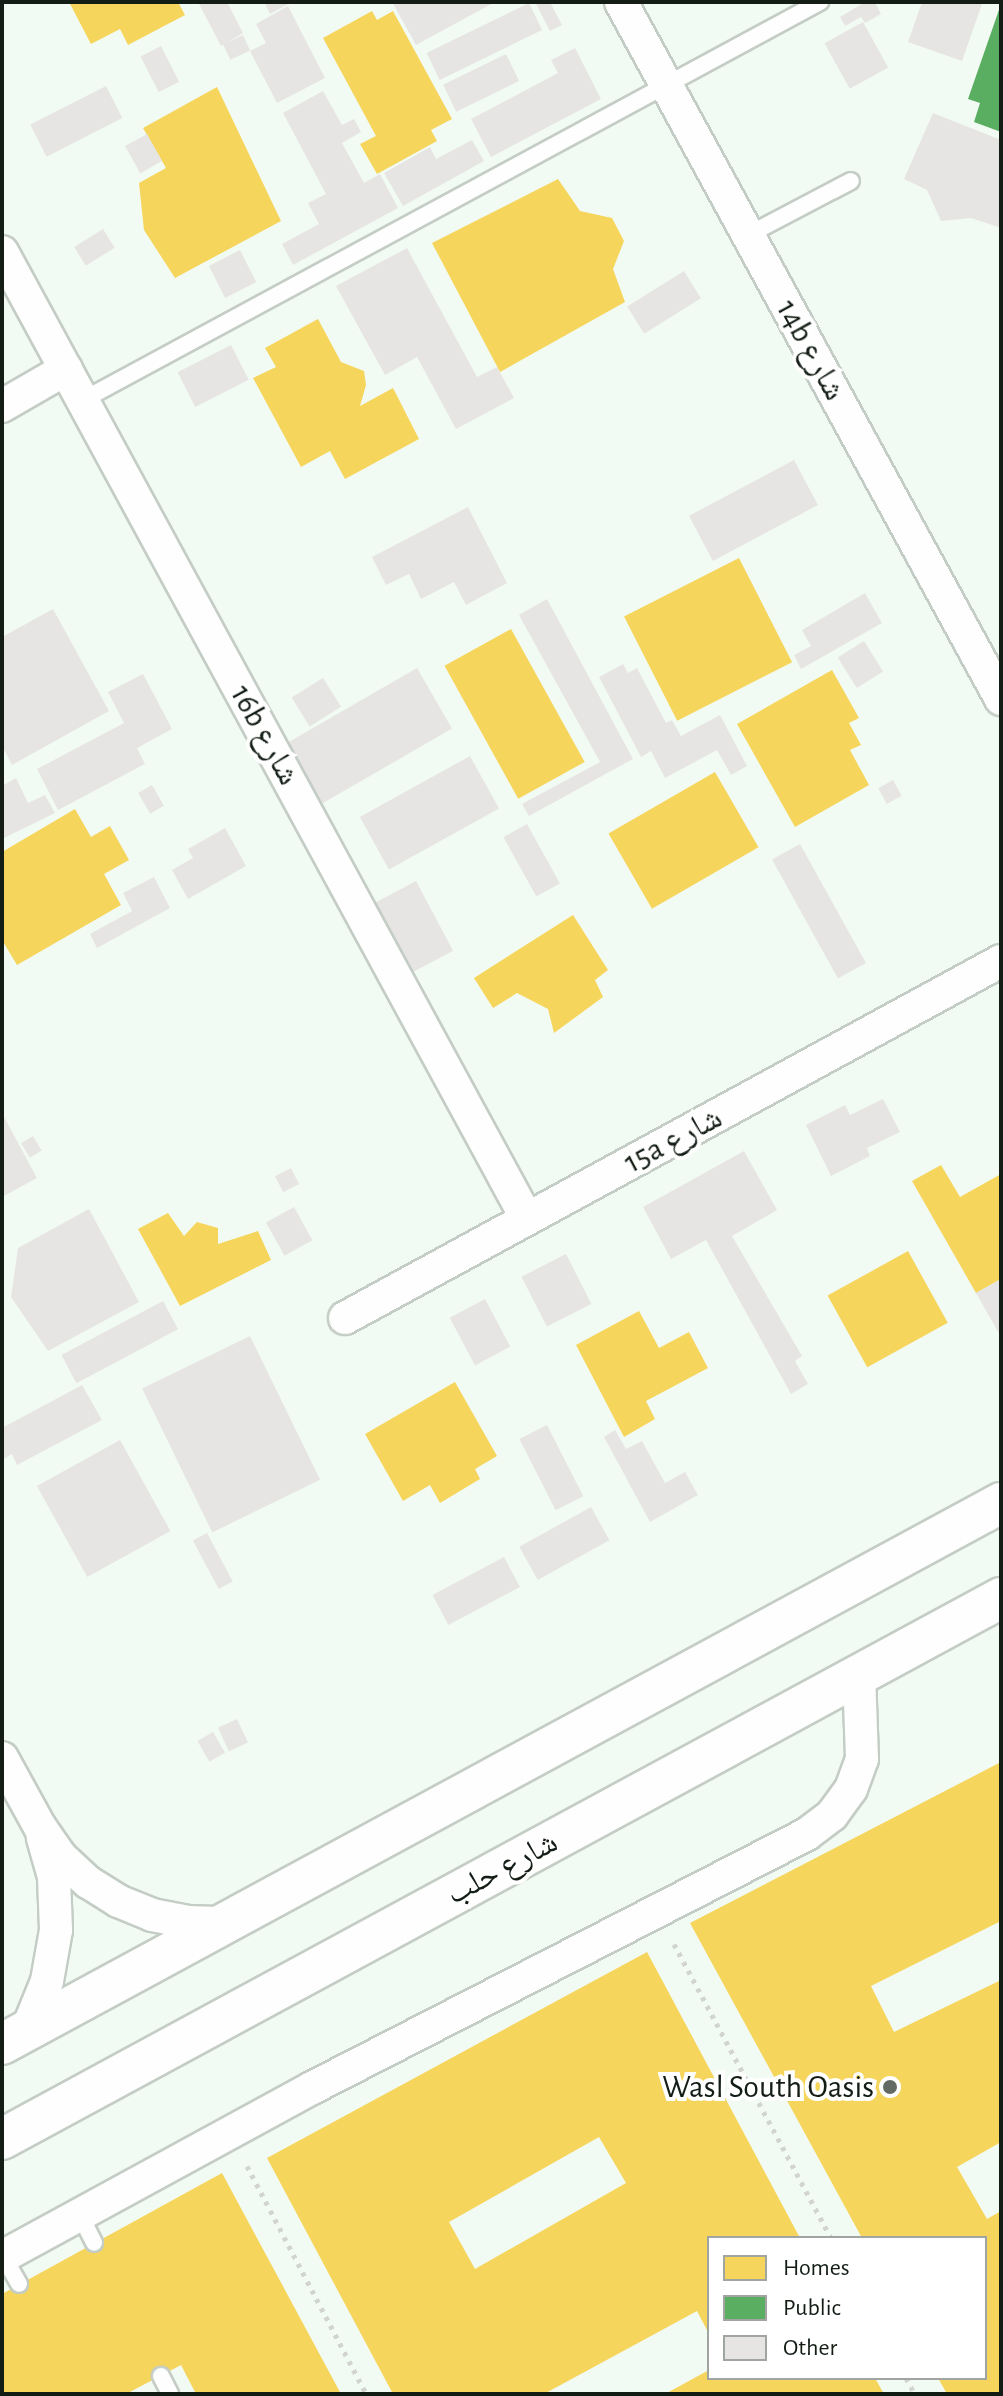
<!DOCTYPE html>
<html>
<head>
<meta charset="utf-8">
<style>
  body { margin:0 }
  #map { position:relative; width:1003px; height:2396px; overflow:hidden; background:#f2fbf3; font-family:"Alegreya Sans","Noto Naskh Arabic",sans-serif }
  div>[style] { position:absolute }
  .homes>* { inset:0; background:#f6d55c; transform-origin:0 0 }
  .public>* { inset:0; background:#5aae61 }
  .building>* { inset:0; background:#e7e5e4; transform-origin:0 0 }
  .path>* { height:5px; margin-top:-2.5px; transform-origin:0; background:repeating-linear-gradient(90deg,#d2d4d2 0 4px,transparent 0 10px) }
  .roads { filter:drop-shadow(2px 0 #c4cdc5) drop-shadow(-2px 0 #c4cdc5) drop-shadow(0 2px #c4cdc5) drop-shadow(0 -2px #c4cdc5) }
  .service>* { height:16px; margin:-8px; padding:0 8px; transform-origin:8px; border-radius:8px; background:#fdfefd }
  .minor>* { height:32px; margin:-16px; padding:0 16px; transform-origin:16px; border-radius:16px; background:#fdfefd }
  .tertiary>* { height:40px; margin:-20px; padding:0 20px; transform-origin:20px; border-radius:20px; background:#fdfefd }
  .dots>* { width:22px; height:22px; translate:-50% -50%; box-sizing:border-box; border:4px solid #fff; border-radius:50% }
  span { translate:-50% -50%; white-space:nowrap; text-align:center; line-height:1.15; -webkit-text-stroke:8px #fff; paint-order:stroke }
  .street-label { font-size:32px; color:#131d15 }
  .poi-label { font-size:32px; color:#131d15 }
  .right { translate:-100% -50%; text-align:right }
  .frame { position:absolute; inset:0; border:4px solid #131d15; pointer-events:none }
  .legend { position:absolute; left:707px; top:2236px; width:280px; height:144px; box-sizing:border-box; background:#fff; border:2px solid #a1a5a1; margin:0; padding:10px 14px; list-style:none; font-size:24px; color:#131d15 }
  .legend li { display:flex; align-items:center; gap:16px; height:40px }
  .legend b { width:40px; border:2px solid #a1a5a1 }
</style>
</head>
<body>
<div id="map">
  <div class="homes">
    <i style="clip-path:polygon(69px 2px,178px 2px,185px 15px,128px 45px,120px 29px,91px 44px)"></i>
    <i style="clip-path:polygon(372px 11px,377px 20px,393px 11px,452px 119px,431px 130px,437px 141px,377px 174px,360px 144px,376px 136px,323px 38px)"></i>
    <i style="clip-path:polygon(217px 87px,281px 221px,175px 278px,144px 230px,139px 183px,166px 168px,143px 128px)"></i>
    <i style="clip-path:polygon(558px 179px,580px 211px,612px 218px,624px 241px,613px 269px,625px 302px,500px 372px,432px 243px)"></i>
    <i style="clip-path:polygon(318px 319px,341px 362px,364px 371px,366px 385px,360px 406px,393px 388px,419px 439px,345px 479px,330px 451px,301px 467px,253px 378px,276px 367px,265px 348px)"></i>
    <i style="left:739px;top:558px;width:117px;height:129px;rotate:63deg"></i>
    <i style="left:511px;top:629px;width:152px;height:76px;rotate:61deg"></i>
    <i style="clip-path:polygon(832px 670px,859px 718px,849px 723px,861px 745px,850px 750px,869px 785px,795px 827px,737px 724px)"></i>
    <i style="left:715px;top:772px;width:87px;height:123px;rotate:60deg"></i>
    <i style="clip-path:polygon(75px 809px,91px 837px,110px 826px,129px 860px,104px 874px,121px 905px,17px 965px,2px 940px,2px 852px)"></i>
    <i style="clip-path:polygon(573px 915px,608px 970px,595px 980px,603px 997px,554px 1033px,548px 1009px,517px 993px,493px 1008px,474px 978px)"></i>
    <i style="clip-path:polygon(941px 1165px,960px 1197px,1001px 1174px,1001px 1279px,976px 1293px,912px 1181px)"></i>
    <i style="clip-path:polygon(168px 1213px,184px 1236px,197px 1222px,218px 1228px,218px 1244px,258px 1231px,271px 1260px,180px 1306px,138px 1229px)"></i>
    <i style="left:908px;top:1251px;width:82px;height:92px;rotate:61deg"></i>
    <i style="clip-path:polygon(639px 1311px,659px 1348px,689px 1332px,708px 1368px,646px 1401px,655px 1419px,624px 1437px,576px 1345px)"></i>
    <i style="clip-path:polygon(455px 1382px,497px 1456px,475px 1469px,480px 1479px,440px 1503px,430px 1485px,403px 1501px,365px 1434px)"></i>
    <i style="clip-path:polygon(1001px 1762px,1001px 1921px,871px 1986px,894px 2032px,1001px 1980px,1001px 2142px,957px 2167px,987px 2219px,1001px 2211px,1001px 2394px,947px 2394px,938px 2378px,985px 2378px,985px 2238px,862px 2238px,690px 1923px)"></i>
    <i style="clip-path:polygon(evenodd,647px 1952px,800px 2238px,709px 2238px,709px 2334px,697px 2311px,544px 2394px,393px 2394px,267px 2158px,647px 1952px,599px 2137px,626px 2183px,475px 2269px,449px 2222px,599px 2137px)"></i>
    <i style="clip-path:polygon(222px 2173px,341px 2394px,196px 2394px,181px 2365px,126px 2394px,2px 2394px,2px 2294px)"></i>
    <i style="clip-path:polygon(709px 2370px,709px 2378px,875px 2378px,884px 2394px,665px 2394px)"></i>
  </div>
  <div class="public">
    <i style="clip-path:polygon(1001px 4px,1001px 132px,974px 122px,980px 103px,968px 99px)"></i>
  </div>
  <div class="building">
    <i style="clip-path:polygon(198px 2px,227px 2px,243px 33px,221px 46px)"></i>
    <i style="clip-path:polygon(264px 2px,292px 2px,270px 14px)"></i>
    <i style="clip-path:polygon(392px 2px,495px 2px,416px 45px)"></i>
    <i style="clip-path:polygon(535px 2px,550px 2px,562px 25px,550px 31px)"></i>
    <i style="clip-path:polygon(865px 2px,875px 2px,881px 14px,865px 23px,861px 17px,845px 26px,840px 17px)"></i>
    <i style="clip-path:polygon(922px 2px,982px 4px,962px 61px,908px 42px)"></i>
    <i style="left:529px;top:3px;width:30px;height:114px;rotate:64deg"></i>
    <i style="clip-path:polygon(288px 6px,325px 78px,277px 103px,250px 51px,266px 43px,256px 24px)"></i>
    <i style="left:863px;top:22px;width:52px;height:44px;rotate:61deg"></i>
    <i style="left:243px;top:35px;width:17px;height:22px;rotate:65deg"></i>
    <i style="left:161px;top:46px;width:40px;height:23px;rotate:63deg"></i>
    <i style="clip-path:polygon(575px 48px,601px 99px,491px 157px,471px 119px,558px 73px,551px 60px)"></i>
    <i style="left:506px;top:54px;width:30px;height:70px;rotate:64deg"></i>
    <i style="left:106px;top:86px;width:36px;height:85px;rotate:63deg"></i>
    <i style="clip-path:polygon(323px 91px,342px 125px,354px 119px,361px 132px,342px 143px,364px 183px,380px 174px,398px 208px,293px 265px,282px 244px,319px 224px,308px 203px,326px 194px,283px 113px)"></i>
    <i style="clip-path:polygon(933px 113px,1001px 140px,1001px 228px,971px 218px,941px 221px,927px 190px,904px 179px)"></i>
    <i style="left:147px;top:134px;width:31px;height:25px;rotate:61deg"></i>
    <i style="clip-path:polygon(472px 140px,484px 161px,403px 206px,384px 173px,430px 147px,436px 159px)"></i>
    <i style="left:103px;top:229px;width:22px;height:34px;rotate:58deg"></i>
    <i style="clip-path:polygon(407px 248px,477px 377px,497px 367px,514px 398px,456px 429px,417px 357px,385px 375px,336px 286px)"></i>
    <i style="left:240px;top:250px;width:36px;height:35px;rotate:63deg"></i>
    <i style="left:684px;top:271px;width:32px;height:67px;rotate:58deg"></i>
    <i style="left:231px;top:345px;width:39px;height:60px;rotate:63deg"></i>
    <i style="left:794px;top:460px;width:51px;height:119px;rotate:62deg"></i>
    <i style="clip-path:polygon(468px 507px,507px 583px,466px 605px,454px 582px,421px 599px,409px 574px,386px 585px,372px 557px)"></i>
    <i style="clip-path:polygon(865px 593px,882px 623px,801px 669px,794px 655px,811px 646px,802px 630px)"></i>
    <i style="clip-path:polygon(547px 599px,633px 759px,529px 816px,522px 804px,600px 762px,519px 615px)"></i>
    <i style="clip-path:polygon(53px 609px,109px 711px,12px 765px,2px 746px,2px 637px)"></i>
    <i style="left:864px;top:641px;width:36px;height:31px;rotate:58deg"></i>
    <i style="clip-path:polygon(623px 664px,628px 673px,637px 668px,666px 723px,672px 720px,681px 736px,720px 715px,747px 766px,731px 775px,717px 750px,665px 778px,651px 751px,641px 757px,599px 677px)"></i>
    <i style="left:417px;top:668px;width:70px;height:160px;rotate:60deg"></i>
    <i style="clip-path:polygon(143px 674px,172px 729px,137px 748px,145px 764px,58px 810px,37px 769px,124px 723px,108px 692px)"></i>
    <i style="left:323px;top:678px;width:34px;height:37px;rotate:58deg"></i>
    <i style="left:470px;top:756px;width:60px;height:126px;rotate:61deg"></i>
    <i style="clip-path:polygon(16px 778px,28px 803px,45px 795px,55px 813px,2px 839px,2px 786px)"></i>
    <i style="left:893px;top:780px;width:18px;height:17px;rotate:61deg"></i>
    <i style="left:152px;top:785px;width:24px;height:16px;rotate:60deg"></i>
    <i style="left:527px;top:824px;width:68px;height:27px;rotate:61deg"></i>
    <i style="clip-path:polygon(225px 828px,246px 866px,188px 899px,172px 870px,193px 858px,188px 849px)"></i>
    <i style="left:800px;top:844px;width:136px;height:32px;rotate:61deg"></i>
    <i style="clip-path:polygon(154px 877px,170px 908px,97px 948px,90px 934px,132px 911px,123px 893px)"></i>
    <i style="left:416px;top:881px;width:79px;height:52px;rotate:62deg"></i>
    <i style="clip-path:polygon(883px 1099px,900px 1132px,867px 1148px,870px 1156px,831px 1176px,806px 1125px,845px 1105px,850px 1115px)"></i>
    <i style="clip-path:polygon(2px 1113px,37px 1178px,2px 1197px)"></i>
    <i style="left:33px;top:1136px;width:17px;height:14px;rotate:59deg"></i>
    <i style="clip-path:polygon(744px 1151px,777px 1210px,732px 1236px,802px 1356px,795px 1361px,808px 1384px,791px 1394px,706px 1240px,671px 1259px,643px 1207px)"></i>
    <i style="left:291px;top:1168px;width:18px;height:18px;rotate:63deg"></i>
    <i style="left:294px;top:1207px;width:38px;height:32px;rotate:61deg"></i>
    <i style="clip-path:polygon(89px 1209px,139px 1302px,48px 1351px,11px 1297px,18px 1248px)"></i>
    <i style="left:566px;top:1254px;width:56px;height:50px;rotate:63deg"></i>
    <i style="clip-path:polygon(1001px 1279px,1001px 1337px,976px 1293px)"></i>
    <i style="left:485px;top:1299px;width:54px;height:40px;rotate:62deg"></i>
    <i style="left:163px;top:1301px;width:32px;height:115px;rotate:62deg"></i>
    <i style="left:250px;top:1336px;width:160px;height:120px;rotate:64deg"></i>
    <i style="clip-path:polygon(82px 1385px,102px 1420px,17px 1465px,12px 1454px,2px 1460px,2px 1428px)"></i>
    <i style="left:547px;top:1425px;width:80px;height:31px;rotate:63deg"></i>
    <i style="clip-path:polygon(615px 1430px,626px 1449px,642px 1441px,665px 1483px,685px 1472px,698px 1495px,650px 1522px,604px 1437px)"></i>
    <i style="left:120px;top:1440px;width:104px;height:95px;rotate:61deg"></i>
    <i style="left:591px;top:1507px;width:38px;height:82px;rotate:61deg"></i>
    <i style="left:207px;top:1533px;width:55px;height:16px;rotate:62deg"></i>
    <i style="left:504px;top:1557px;width:34px;height:81px;rotate:62deg"></i>
    <i style="left:237px;top:1719px;width:26px;height:21px;rotate:65deg"></i>
    <i style="left:213px;top:1732px;width:24px;height:18px;rotate:60deg"></i>
  </div>
  <div class="path">
    <i style="left:674px;top:1944px;width:333px;rotate:61.9deg"></i>
    <i style="left:247px;top:2166px;width:257px;rotate:62.4deg"></i>
    <i style="left:906px;top:2378px;width:18px;rotate:61deg"></i>
  </div>
  <div class="roads">
    <div class="service">
      <i style="left:748px;top:235px;width:116px;rotate:-27.7deg"></i>
      <i style="left:83px;top:400px;width:838px;rotate:-28.37deg"></i>
      <i style="left:80px;top:2215px;width:31px;rotate:63deg"></i>
      <i style="left:3px;top:2256px;width:32px;rotate:60deg"></i>
      <i style="left:161px;top:2376px;width:20px;rotate:63deg"></i>
    </div>
    <div class="minor">
      <i style="left:621px;top:2px;width:794px;rotate:61.4deg"></i>
      <i style="left:2px;top:252px;width:1100px;rotate:61.5deg"></i>
      <i style="left:2px;top:406px;width:74px;rotate:-30deg"></i>
      <i style="left:345px;top:1318px;width:747px;rotate:-28.56deg"></i>
      <i style="left:2px;top:1758px;width:79px;rotate:61.2deg"></i>
      <i style="left:40px;top:1827px;width:37px;rotate:55deg"></i>
      <i style="left:61px;top:1857px;width:37px;rotate:43deg"></i>
      <i style="left:88px;top:1882px;width:36px;rotate:32deg"></i>
      <i style="left:118px;top:1901px;width:37px;rotate:22deg"></i>
      <i style="left:152px;top:1915px;width:37px;rotate:11deg"></i>
      <i style="left:188px;top:1922px;width:37px;rotate:2deg"></i>
      <i style="left:27px;top:2030px;width:53px;rotate:-67.8deg"></i>
      <i style="left:47px;top:1981px;width:52px;rotate:-80deg"></i>
      <i style="left:56px;top:1930px;width:53px;rotate:-92.2deg"></i>
      <i style="left:54px;top:1877px;width:41px;rotate:-105.8deg"></i>
      <i style="left:2px;top:2257px;width:353px;rotate:-28.6deg"></i>
      <i style="left:312px;top:2088px;width:556px;rotate:-27.16deg"></i>
      <i style="left:807px;top:1834px;width:31px;rotate:-37deg"></i>
      <i style="left:832px;top:1815px;width:32px;rotate:-54deg"></i>
      <i style="left:851px;top:1789px;width:32px;rotate:-70deg"></i>
      <i style="left:862px;top:1759px;width:84px;rotate:-92deg"></i>
    </div>
    <div class="tertiary">
      <i style="left:2px;top:2044px;width:1136px;rotate:-28.44deg"></i>
      <i style="left:2px;top:2139px;width:1136px;rotate:-28.44deg"></i>
    </div>
  </div>
  <div class="dots">
    <i style="left:890px;top:2087px;background:#616b63"></i>
  </div>
  <div class="street-label">
    <span style="left:811px;top:350px;rotate:61deg">14b شارع</span>
    <span style="left:265px;top:735px;rotate:61deg">16b شارع</span>
    <span style="left:673px;top:1140px;rotate:-28deg">15a شارع</span>
    <span style="left:502px;top:1868px;rotate:-28deg">شارع حلب</span>
  </div>
  <div class="poi-label">
    <span class="right" style="left:874px;top:2087px">Wasl South Oasis</span>
  </div>
  <div class="frame"></div>
  <ul class="legend">
  <li><b style="height:22px;background:#f6d55c"></b>Homes</li>
  <li><b style="height:22px;background:#5aae61"></b>Public</li>
  <li><b style="height:22px;background:#e7e5e4"></b>Other</li>
  </ul>
</div>
</body>
</html>
